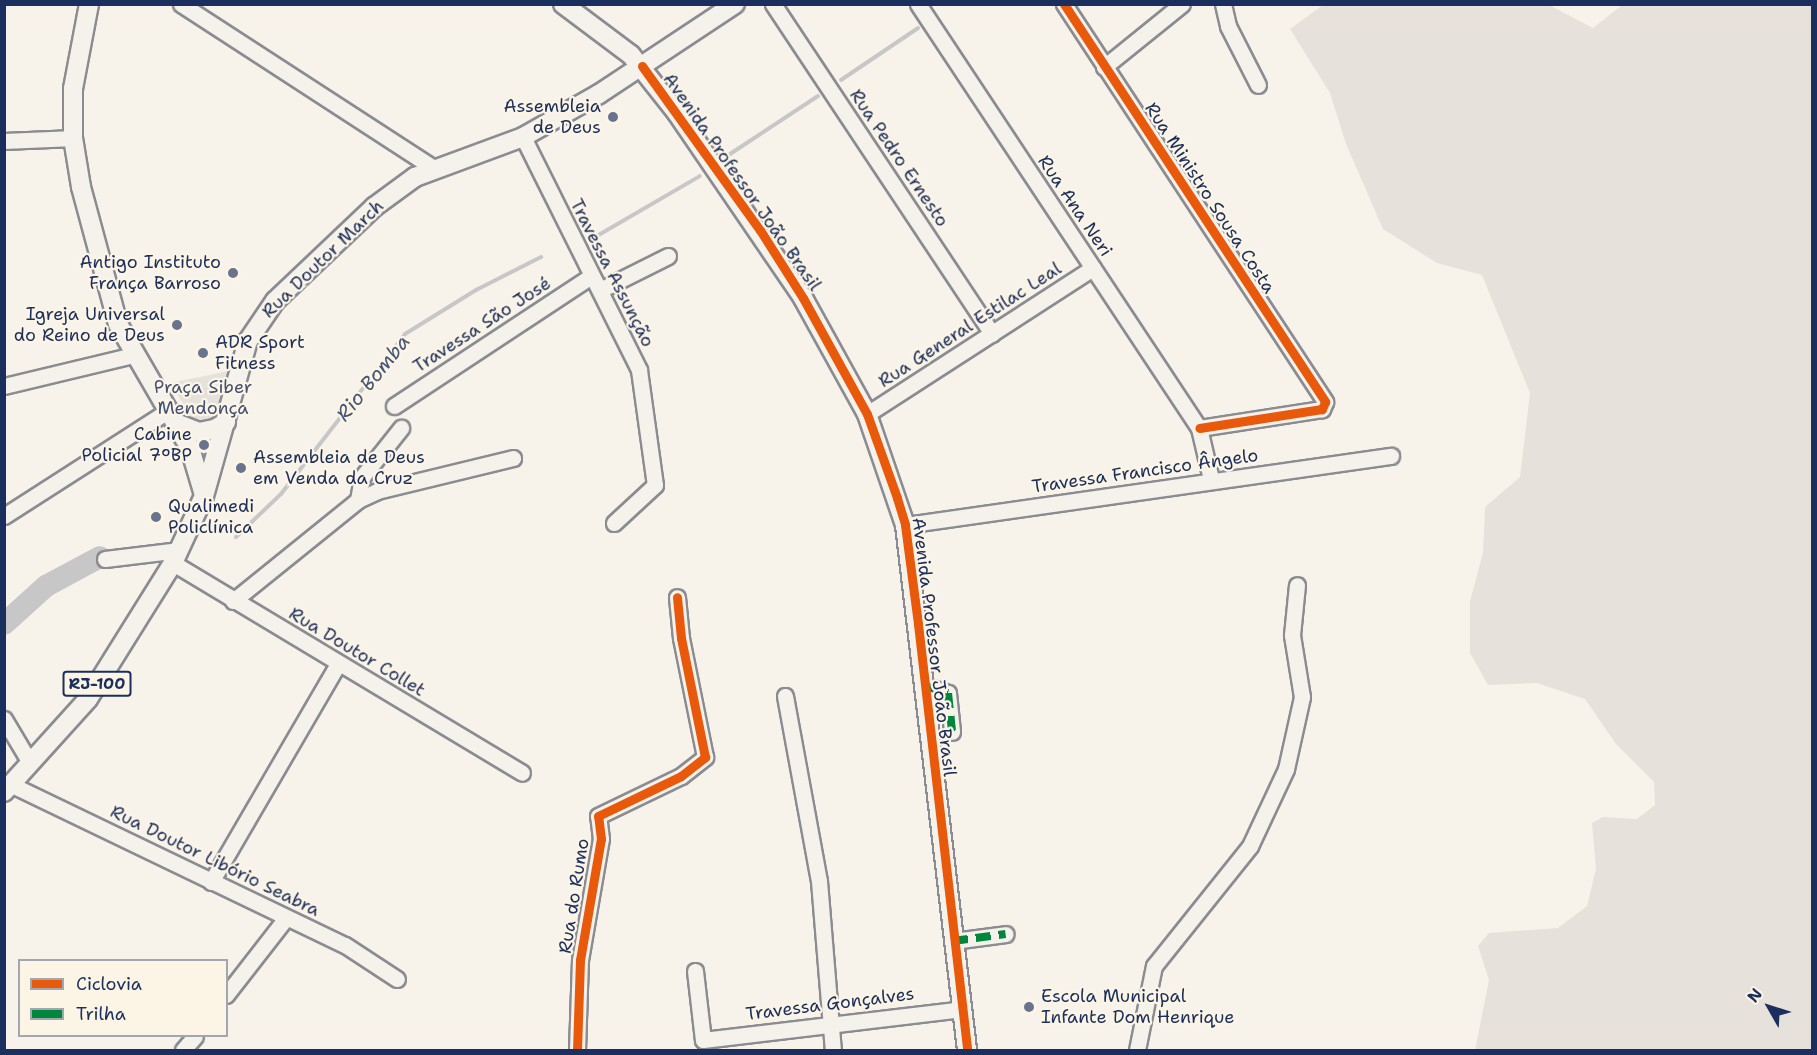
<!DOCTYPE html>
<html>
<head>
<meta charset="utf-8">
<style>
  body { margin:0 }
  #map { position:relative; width:1817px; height:1055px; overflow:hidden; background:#f7f3ea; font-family:"Shantell Sans",sans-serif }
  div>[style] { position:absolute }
  .green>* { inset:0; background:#e6e2db }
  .stream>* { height:4px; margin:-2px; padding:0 2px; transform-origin:2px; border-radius:2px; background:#c7c7c7 }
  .river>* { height:22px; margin:-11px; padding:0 11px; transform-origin:11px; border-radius:11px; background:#c7c7c7 }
  .roads { filter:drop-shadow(2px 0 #8a8c91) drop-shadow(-2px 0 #8a8c91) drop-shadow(0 2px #8a8c91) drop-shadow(0 -2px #8a8c91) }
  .minor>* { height:15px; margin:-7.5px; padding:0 7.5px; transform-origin:7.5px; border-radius:7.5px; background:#f5f2ec }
  .major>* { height:18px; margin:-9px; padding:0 9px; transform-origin:9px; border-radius:9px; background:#f5f2ec }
  .quiet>* { height:8px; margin-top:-4px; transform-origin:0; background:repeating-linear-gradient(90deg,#00873e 0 15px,transparent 0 23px) }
  .cycleway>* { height:9px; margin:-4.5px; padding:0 4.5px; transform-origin:4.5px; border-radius:4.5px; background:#e8590c }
  .dots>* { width:16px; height:16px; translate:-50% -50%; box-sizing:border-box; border:3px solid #fcf5e5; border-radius:50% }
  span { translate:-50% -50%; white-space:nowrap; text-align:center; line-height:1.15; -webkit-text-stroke:4.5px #fcf5e5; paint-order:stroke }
  .shield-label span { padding:2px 4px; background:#fcf5e5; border:2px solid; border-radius:4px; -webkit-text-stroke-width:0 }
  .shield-label { font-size:16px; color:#1b2f5e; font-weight:700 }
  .poi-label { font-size:18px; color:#1b2f5e }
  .right { translate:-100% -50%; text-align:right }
  .left { translate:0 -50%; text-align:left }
  .street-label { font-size:18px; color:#1b2f5e }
  .park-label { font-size:18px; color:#425176 }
  .water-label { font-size:20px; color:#485779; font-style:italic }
  .frame { position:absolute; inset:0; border:6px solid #1b2f5e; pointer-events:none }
  .legend { position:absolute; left:18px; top:959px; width:210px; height:78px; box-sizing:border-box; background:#fcf5e5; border:2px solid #a2a6af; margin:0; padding:8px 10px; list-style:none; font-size:18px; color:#1b2f5e }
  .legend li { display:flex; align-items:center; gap:12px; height:30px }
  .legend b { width:30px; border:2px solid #a2a6af }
  .north { position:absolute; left:1739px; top:977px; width:60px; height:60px; -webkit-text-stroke:4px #fcf5e5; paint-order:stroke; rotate:309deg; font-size:16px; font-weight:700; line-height:24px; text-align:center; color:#1b2f5e }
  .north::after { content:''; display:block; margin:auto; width:21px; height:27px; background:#1b2f5e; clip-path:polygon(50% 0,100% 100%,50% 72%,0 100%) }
</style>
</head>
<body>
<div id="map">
  <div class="green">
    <i style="clip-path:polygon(1323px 5px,1549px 5px,1593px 28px,1622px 5px,1812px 5px,1812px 1050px,1475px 1050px,1489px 980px,1478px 946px,1489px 933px,1558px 928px,1587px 906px,1596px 869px,1592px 823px,1603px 817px,1637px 819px,1655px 805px,1654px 782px,1616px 744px,1585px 699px,1537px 683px,1488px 685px,1470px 653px,1470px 601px,1483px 553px,1485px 507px,1520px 477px,1530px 393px,1482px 275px,1437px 263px,1383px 229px,1346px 144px,1330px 93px,1290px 29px)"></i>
    <i style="clip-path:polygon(234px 370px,222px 413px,214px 421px,196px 424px,170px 383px)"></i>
  </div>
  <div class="stream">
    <i style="left:841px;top:80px;width:93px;rotate:-34deg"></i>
    <i style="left:727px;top:156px;width:109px;rotate:-33.4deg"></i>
    <i style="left:590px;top:240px;width:127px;rotate:-30.2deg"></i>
    <i style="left:236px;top:537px;width:62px;rotate:-43.7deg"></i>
    <i style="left:281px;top:494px;width:202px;rotate:-52.2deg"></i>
    <i style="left:405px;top:334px;width:84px;rotate:-31.8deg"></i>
    <i style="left:476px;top:290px;width:73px;rotate:-26.9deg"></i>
  </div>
  <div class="river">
    <i style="left:4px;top:624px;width:57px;rotate:-42.1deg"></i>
    <i style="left:46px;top:586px;width:61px;rotate:-28.2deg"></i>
  </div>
  <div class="roads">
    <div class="minor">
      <i style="left:181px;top:4px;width:303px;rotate:33deg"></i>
      <i style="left:773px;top:4px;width:396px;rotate:56.4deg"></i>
      <i style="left:918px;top:4px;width:509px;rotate:56.47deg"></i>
      <i style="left:1199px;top:428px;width:52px;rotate:76.8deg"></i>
      <i style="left:1064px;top:4px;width:476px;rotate:56.7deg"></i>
      <i style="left:1325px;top:402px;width:8px;rotate:113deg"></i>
      <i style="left:1322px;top:409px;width:124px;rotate:171.2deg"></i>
      <i style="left:1223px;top:4px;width:23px;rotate:77deg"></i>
      <i style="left:1228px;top:26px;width:66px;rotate:63deg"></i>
      <i style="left:1104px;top:67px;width:100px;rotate:-38.9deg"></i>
      <i style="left:523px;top:137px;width:260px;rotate:63.5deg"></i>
      <i style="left:639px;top:370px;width:116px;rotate:82.1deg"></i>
      <i style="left:655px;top:485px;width:56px;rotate:137.2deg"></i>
      <i style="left:4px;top:141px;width:69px;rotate:-2.5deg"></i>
      <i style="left:600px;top:290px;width:76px;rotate:-26.6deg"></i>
      <i style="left:4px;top:386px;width:133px;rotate:-13.5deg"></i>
      <i style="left:394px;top:406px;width:236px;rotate:-33.4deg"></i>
      <i style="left:867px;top:414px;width:269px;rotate:-32.9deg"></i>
      <i style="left:358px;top:500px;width:21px;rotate:-25deg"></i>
      <i style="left:377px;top:491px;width:140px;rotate:-13.6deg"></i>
      <i style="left:4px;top:516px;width:196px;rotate:-32.7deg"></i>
      <i style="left:905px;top:525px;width:491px;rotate:-8.1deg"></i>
      <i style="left:105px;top:559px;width:75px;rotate:-6.9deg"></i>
      <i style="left:173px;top:563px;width:407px;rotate:31deg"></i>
      <i style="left:233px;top:601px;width:161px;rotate:-38.9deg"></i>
      <i style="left:358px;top:500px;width:23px;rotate:-80deg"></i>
      <i style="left:362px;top:477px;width:63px;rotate:-51.5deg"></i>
      <i style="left:925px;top:686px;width:24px;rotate:17deg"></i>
      <i style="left:948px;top:693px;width:39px;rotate:84deg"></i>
      <i style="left:785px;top:696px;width:188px;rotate:79.6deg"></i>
      <i style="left:819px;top:881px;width:170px;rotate:85.3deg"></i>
      <i style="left:4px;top:719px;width:49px;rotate:59.2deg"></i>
      <i style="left:12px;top:785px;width:369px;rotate:25.7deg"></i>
      <i style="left:345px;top:945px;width:62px;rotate:33.2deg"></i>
      <i style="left:211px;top:882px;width:252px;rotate:-59.8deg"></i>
      <i style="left:953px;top:941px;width:53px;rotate:-7.5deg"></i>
      <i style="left:695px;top:971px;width:69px;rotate:83.4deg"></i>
      <i style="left:703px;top:1040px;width:261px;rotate:-6.8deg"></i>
      <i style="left:226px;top:995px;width:98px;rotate:-52.1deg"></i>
      <i style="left:183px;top:1050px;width:18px;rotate:-49deg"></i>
      <i style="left:577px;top:1050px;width:90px;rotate:-88.1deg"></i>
      <i style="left:580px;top:960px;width:123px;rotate:-80.2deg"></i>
      <i style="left:601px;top:839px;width:23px;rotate:-97deg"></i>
      <i style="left:598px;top:816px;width:92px;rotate:-25.7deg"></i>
      <i style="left:681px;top:776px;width:31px;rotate:-38deg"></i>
      <i style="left:705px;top:757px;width:121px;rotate:-101.4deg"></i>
      <i style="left:681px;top:638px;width:41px;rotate:-95.6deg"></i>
      <i style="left:1137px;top:1050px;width:86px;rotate:-78.6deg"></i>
      <i style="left:1154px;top:966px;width:154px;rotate:-51.3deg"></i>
      <i style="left:1250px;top:846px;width:85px;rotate:-64.9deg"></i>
      <i style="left:1286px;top:769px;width:74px;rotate:-77.5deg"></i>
      <i style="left:1302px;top:697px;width:63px;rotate:-99.2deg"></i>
      <i style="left:1292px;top:635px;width:50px;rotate:-84.3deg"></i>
    </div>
    <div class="major">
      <i style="left:89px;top:4px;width:86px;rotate:100.7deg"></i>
      <i style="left:73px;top:89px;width:49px;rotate:90deg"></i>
      <i style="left:73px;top:138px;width:50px;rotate:80.7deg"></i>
      <i style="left:81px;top:187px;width:142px;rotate:74.9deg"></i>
      <i style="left:118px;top:324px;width:143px;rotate:59.9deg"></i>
      <i style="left:190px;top:448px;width:49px;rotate:73.4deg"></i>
      <i style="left:563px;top:4px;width:85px;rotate:36.9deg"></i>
      <i style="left:631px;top:55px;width:74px;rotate:51.6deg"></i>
      <i style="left:677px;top:113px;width:224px;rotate:55.7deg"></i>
      <i style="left:803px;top:298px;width:132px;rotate:61.1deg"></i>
      <i style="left:867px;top:414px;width:117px;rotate:71.1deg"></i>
      <i style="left:905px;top:525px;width:529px;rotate:83.26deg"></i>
      <i style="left:178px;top:424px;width:22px;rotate:21deg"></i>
      <i style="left:199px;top:432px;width:16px;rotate:-11deg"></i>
      <i style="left:215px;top:429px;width:13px;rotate:-32deg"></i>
      <i style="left:4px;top:792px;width:125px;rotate:-47.9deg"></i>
      <i style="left:88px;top:699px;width:160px;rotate:-58deg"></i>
      <i style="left:173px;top:563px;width:74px;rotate:-65.2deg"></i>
      <i style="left:204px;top:496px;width:161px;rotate:-74.2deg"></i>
      <i style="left:248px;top:341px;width:48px;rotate:-56deg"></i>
      <i style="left:275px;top:301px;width:137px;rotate:-43.5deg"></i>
      <i style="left:374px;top:207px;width:51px;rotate:-36.2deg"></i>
      <i style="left:415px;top:177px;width:115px;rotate:-20.3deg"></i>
      <i style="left:523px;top:137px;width:87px;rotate:-29.5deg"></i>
      <i style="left:599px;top:94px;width:163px;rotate:-33.5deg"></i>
    </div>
  </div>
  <div class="quiet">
    <i style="left:925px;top:686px;width:24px;rotate:17deg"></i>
    <i style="left:948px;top:693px;width:39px;rotate:84deg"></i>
    <i style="left:953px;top:941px;width:53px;rotate:-7.5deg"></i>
  </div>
  <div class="cycleway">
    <i style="left:1064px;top:4px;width:476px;rotate:56.7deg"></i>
    <i style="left:1325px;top:402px;width:8px;rotate:113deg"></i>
    <i style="left:1322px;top:409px;width:124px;rotate:171.2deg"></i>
    <i style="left:642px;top:66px;width:202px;rotate:54.3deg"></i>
    <i style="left:760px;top:230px;width:80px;rotate:57.7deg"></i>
    <i style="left:803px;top:298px;width:132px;rotate:61.1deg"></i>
    <i style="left:867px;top:414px;width:89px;rotate:70.3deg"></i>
    <i style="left:897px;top:498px;width:28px;rotate:73deg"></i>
    <i style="left:905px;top:525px;width:100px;rotate:82.5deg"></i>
    <i style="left:918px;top:624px;width:429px;rotate:83.4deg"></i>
    <i style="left:577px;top:1050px;width:90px;rotate:-88.1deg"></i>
    <i style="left:580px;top:960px;width:123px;rotate:-80.2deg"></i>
    <i style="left:601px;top:839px;width:23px;rotate:-97deg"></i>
    <i style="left:598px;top:816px;width:92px;rotate:-25.7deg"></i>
    <i style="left:681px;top:776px;width:31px;rotate:-38deg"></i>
    <i style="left:705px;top:757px;width:121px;rotate:-101.4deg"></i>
    <i style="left:681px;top:638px;width:41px;rotate:-95.6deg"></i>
  </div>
  <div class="dots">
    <i style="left:613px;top:117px;background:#68748f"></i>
    <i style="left:233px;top:273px;background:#68748f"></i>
    <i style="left:177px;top:325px;background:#68748f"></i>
    <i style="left:203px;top:353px;background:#68748f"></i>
    <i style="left:204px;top:445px;background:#68748f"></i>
    <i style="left:241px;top:468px;background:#68748f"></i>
    <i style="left:156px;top:517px;background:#68748f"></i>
    <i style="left:1029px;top:1007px;background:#68748f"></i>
  </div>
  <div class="shield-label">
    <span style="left:97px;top:684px">RJ-100</span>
  </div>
  <div class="poi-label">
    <span class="right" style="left:601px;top:117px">Assembleia<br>de Deus</span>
    <span class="right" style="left:221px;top:273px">Antigo Instituto<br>França Barroso</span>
    <span class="right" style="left:165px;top:325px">Igreja Universal<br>do Reino de Deus</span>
    <span class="left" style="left:215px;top:353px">ADR Sport<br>Fitness</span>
    <span class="right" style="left:192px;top:445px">Cabine<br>Policial 7ºBP</span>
    <span class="left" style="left:253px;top:468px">Assembleia de Deus<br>em Venda da Cruz</span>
    <span class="left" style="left:168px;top:517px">Qualimedi<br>Policlínica</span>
    <span class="left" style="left:1041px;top:1007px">Escola Municipal<br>Infante Dom Henrique</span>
  </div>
  <div class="street-label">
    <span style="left:899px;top:158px;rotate:56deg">Rua Pedro Ernesto</span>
    <span style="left:742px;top:182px;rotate:55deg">Avenida Professor João Brasil</span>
    <span style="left:1210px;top:198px;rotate:57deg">Rua Ministro Sousa Costa</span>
    <span style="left:1075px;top:206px;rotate:56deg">Rua Ana Neri</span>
    <span style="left:323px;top:259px;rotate:-44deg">Rua Doutor March</span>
    <span style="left:612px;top:273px;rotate:63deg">Travessa Assunção</span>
    <span style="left:482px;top:325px;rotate:-33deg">Travessa São José</span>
    <span style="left:970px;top:325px;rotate:-33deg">Rua General Estilac Leal</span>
    <span style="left:1145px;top:471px;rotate:-8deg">Travessa Francisco Ângelo</span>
    <span style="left:934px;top:647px;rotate:83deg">Avenida Professor João Brasil</span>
    <span style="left:357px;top:652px;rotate:31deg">Rua Doutor Collet</span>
    <span style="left:215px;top:861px;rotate:26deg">Rua Doutor Libório Seabra</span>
    <span style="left:574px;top:896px;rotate:-81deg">Rua do Rumo</span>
    <span style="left:830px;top:1004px;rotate:-7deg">Travessa Gonçalves</span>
  </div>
  <div class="park-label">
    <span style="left:203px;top:398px">Praça Siber<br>Mendonça</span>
  </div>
  <div class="water-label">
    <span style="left:373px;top:378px;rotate:-51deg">Rio Bomba</span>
  </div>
  <div class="frame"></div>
  <ul class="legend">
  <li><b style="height:8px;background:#e8590c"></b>Ciclovia</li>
  <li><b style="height:8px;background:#00873e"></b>Trilha</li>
  </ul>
  <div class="north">N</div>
</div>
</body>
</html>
